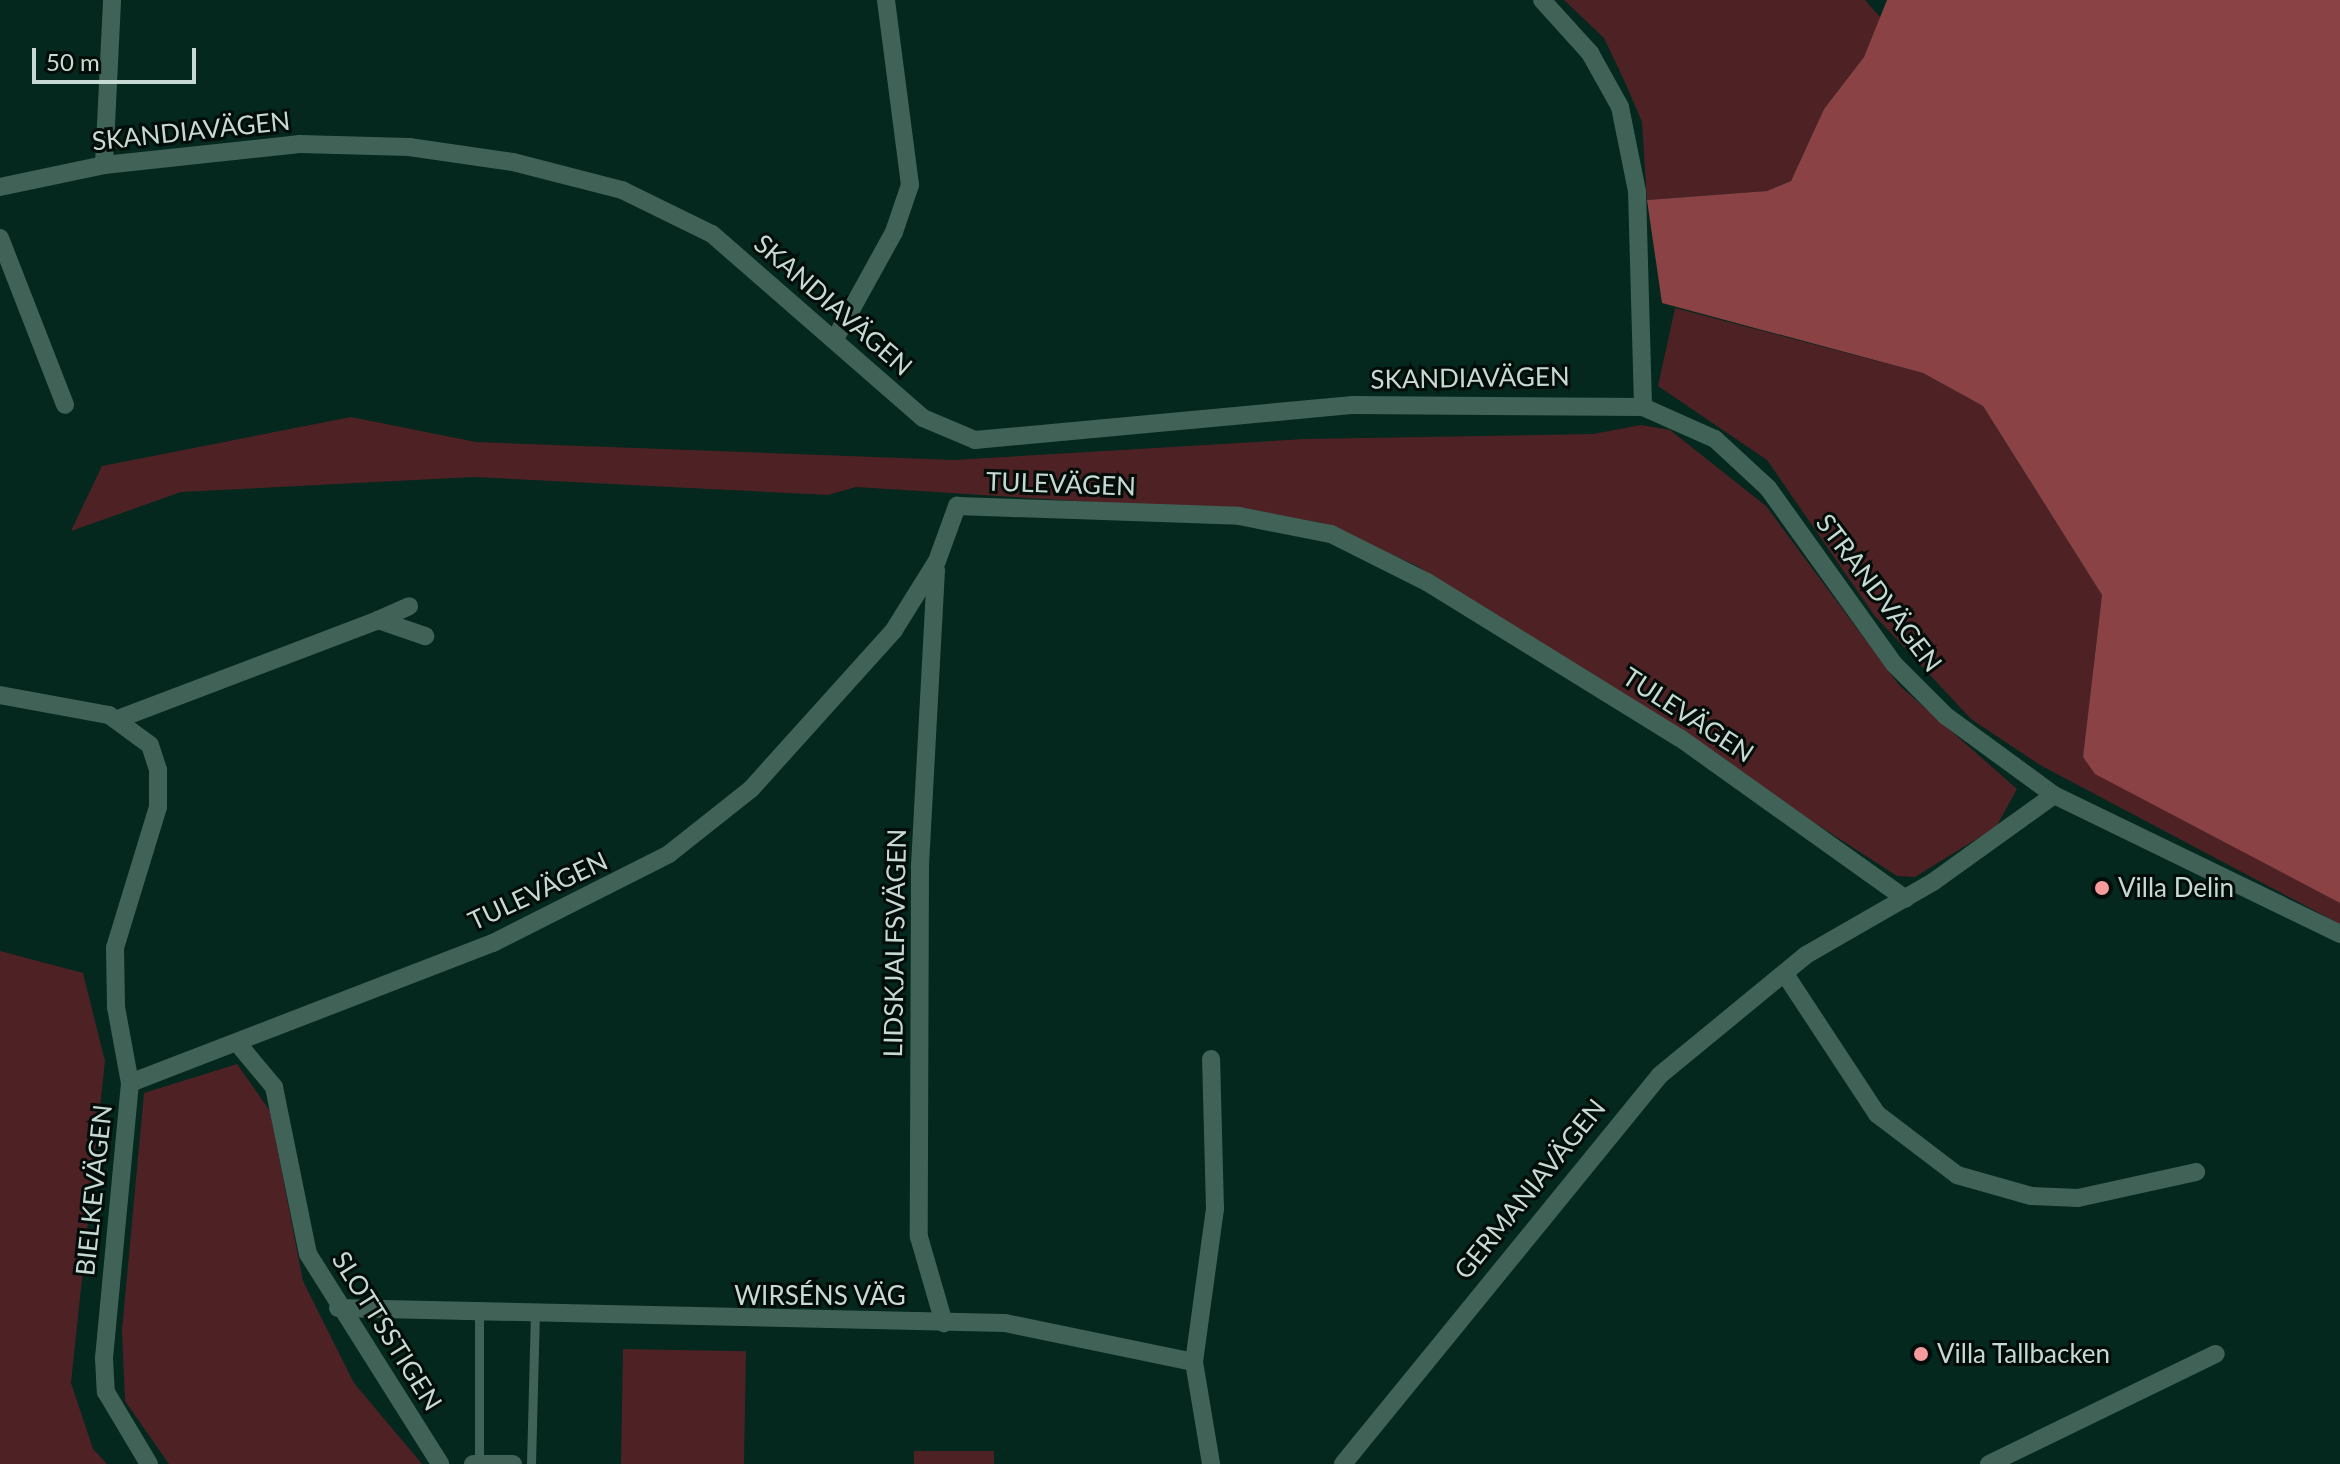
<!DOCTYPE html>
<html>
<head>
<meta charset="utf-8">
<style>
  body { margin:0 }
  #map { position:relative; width:2340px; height:1464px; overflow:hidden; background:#04271e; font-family:Lato,sans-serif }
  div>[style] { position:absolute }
  .green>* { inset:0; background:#4e2224; transform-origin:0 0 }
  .water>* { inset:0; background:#8a4245 }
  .service>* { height:9px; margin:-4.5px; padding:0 4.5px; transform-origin:4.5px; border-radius:4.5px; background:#406257 }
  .minor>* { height:18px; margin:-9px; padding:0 9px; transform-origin:9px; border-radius:9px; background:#406257 }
  .dots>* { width:22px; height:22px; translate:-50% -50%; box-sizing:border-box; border:4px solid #020d09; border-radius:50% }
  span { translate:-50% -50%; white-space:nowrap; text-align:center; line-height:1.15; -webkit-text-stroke:6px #020d09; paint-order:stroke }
  .street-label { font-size:26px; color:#c6d9d2 }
  .poi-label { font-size:26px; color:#c6d9d2 }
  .left { translate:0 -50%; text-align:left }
  .scale { position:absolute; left:32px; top:48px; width:164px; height:36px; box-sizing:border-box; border:4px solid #c6d9d2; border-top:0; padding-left:10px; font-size:24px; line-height:28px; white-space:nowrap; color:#c6d9d2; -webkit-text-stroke:6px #020d09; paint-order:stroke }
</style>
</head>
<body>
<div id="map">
  <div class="green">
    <i style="clip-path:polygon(1564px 0,1865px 0,1881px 18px,1864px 57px,1824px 109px,1791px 181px,1767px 191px,1647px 200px,1642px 122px,1624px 80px,1604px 38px)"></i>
    <i style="clip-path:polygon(1675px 308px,1923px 373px,1983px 406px,2102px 595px,2083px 758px,2340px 903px,2340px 924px,2040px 765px,1971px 719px,1874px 615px,1767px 460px,1658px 386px)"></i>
    <i style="clip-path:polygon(351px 417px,476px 442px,954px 460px,1305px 439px,1593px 434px,1641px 425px,1670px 430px,1766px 506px,1899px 685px,2017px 789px,1996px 827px,1915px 877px,1897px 876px,1417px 566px,1323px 523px,1266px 513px,856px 487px,828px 495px,474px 477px,181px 492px,71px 531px,102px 466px)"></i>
    <i style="clip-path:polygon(0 951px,83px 973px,105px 1061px,71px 1383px,93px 1449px,107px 1464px,0 1464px)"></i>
    <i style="clip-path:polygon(237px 1064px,270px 1111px,303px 1281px,354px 1383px,422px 1464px,169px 1464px,125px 1401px,122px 1330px,144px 1093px)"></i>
    <i style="left:623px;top:1349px;width:123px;height:115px;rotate:1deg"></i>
    <i style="left:914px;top:1451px;width:80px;height:13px"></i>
  </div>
  <div class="water">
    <i style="clip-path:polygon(1887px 0,2340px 0,2340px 903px,2095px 774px,2083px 757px,2102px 595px,1983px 406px,1923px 373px,1662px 303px,1647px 200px,1767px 191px,1791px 181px,1824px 109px,1864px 57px)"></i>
  </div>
  <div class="service">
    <i style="left:479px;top:1460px;width:147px;rotate:-90deg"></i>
    <i style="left:531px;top:1464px;width:148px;rotate:-88.5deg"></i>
  </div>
  <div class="minor">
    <i style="left:1542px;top:0;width:72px;rotate:47.8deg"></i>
    <i style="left:1590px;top:53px;width:62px;rotate:60.9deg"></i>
    <i style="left:1620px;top:107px;width:86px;rotate:78.6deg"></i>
    <i style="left:1637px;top:191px;width:216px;rotate:88.4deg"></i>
    <i style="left:104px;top:165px;width:165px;rotate:-87.2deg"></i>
    <i style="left:0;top:187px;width:106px;rotate:-11.9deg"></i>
    <i style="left:104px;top:165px;width:197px;rotate:-6.1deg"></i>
    <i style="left:300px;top:144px;width:109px;rotate:1.6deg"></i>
    <i style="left:409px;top:147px;width:105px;rotate:8.2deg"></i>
    <i style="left:513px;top:162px;width:113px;rotate:14.4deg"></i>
    <i style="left:622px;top:190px;width:100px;rotate:26.1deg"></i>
    <i style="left:712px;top:234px;width:280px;rotate:41.1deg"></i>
    <i style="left:923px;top:418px;width:56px;rotate:22.9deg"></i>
    <i style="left:975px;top:440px;width:380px;rotate:-5.3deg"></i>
    <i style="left:1353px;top:405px;width:290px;rotate:0.4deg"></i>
    <i style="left:1643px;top:407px;width:79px;rotate:24deg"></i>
    <i style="left:1715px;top:439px;width:72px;rotate:42.8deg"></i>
    <i style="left:1768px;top:488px;width:216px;rotate:54.4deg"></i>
    <i style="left:1894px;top:664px;width:74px;rotate:45deg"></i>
    <i style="left:1946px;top:716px;width:134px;rotate:36.2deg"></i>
    <i style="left:2054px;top:795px;width:318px;rotate:25.9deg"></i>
    <i style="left:0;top:238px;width:179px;rotate:68.7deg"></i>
    <i style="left:835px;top:339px;width:122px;rotate:-61.1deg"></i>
    <i style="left:894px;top:232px;width:50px;rotate:-71.2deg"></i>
    <i style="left:910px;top:185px;width:187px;rotate:-97.4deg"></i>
    <i style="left:936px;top:570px;width:298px;rotate:93.1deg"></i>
    <i style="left:920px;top:868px;width:369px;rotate:90.2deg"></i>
    <i style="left:919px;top:1237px;width:90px;rotate:73.8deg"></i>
    <i style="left:378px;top:620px;width:34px;rotate:-24deg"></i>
    <i style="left:0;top:695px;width:111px;rotate:10.4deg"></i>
    <i style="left:109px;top:715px;width:51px;rotate:36.2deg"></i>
    <i style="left:150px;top:745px;width:26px;rotate:72deg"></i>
    <i style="left:158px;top:770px;width:37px;rotate:90deg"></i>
    <i style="left:158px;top:807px;width:147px;rotate:107deg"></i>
    <i style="left:115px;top:948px;width:59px;rotate:89deg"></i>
    <i style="left:116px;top:1007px;width:77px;rotate:79.6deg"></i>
    <i style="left:130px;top:1083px;width:276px;rotate:95.4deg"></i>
    <i style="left:104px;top:1358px;width:34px;rotate:87deg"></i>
    <i style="left:106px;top:1392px;width:84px;rotate:59.2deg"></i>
    <i style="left:118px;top:719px;width:278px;rotate:-20.8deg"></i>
    <i style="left:378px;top:620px;width:50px;rotate:18.8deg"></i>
    <i style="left:1785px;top:974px;width:168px;rotate:56.7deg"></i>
    <i style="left:1877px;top:1114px;width:101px;rotate:37.3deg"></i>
    <i style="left:1957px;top:1175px;width:77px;rotate:15.8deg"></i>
    <i style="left:2031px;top:1196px;width:47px;rotate:2.4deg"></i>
    <i style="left:2078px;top:1198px;width:121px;rotate:-12.4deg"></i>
    <i style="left:239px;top:1045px;width:55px;rotate:50.2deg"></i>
    <i style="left:274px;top:1087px;width:170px;rotate:78.5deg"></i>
    <i style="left:308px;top:1254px;width:248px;rotate:57.8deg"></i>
    <i style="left:130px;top:1083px;width:389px;rotate:-21.1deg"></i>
    <i style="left:493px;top:943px;width:197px;rotate:-26.8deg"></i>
    <i style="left:669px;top:854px;width:105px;rotate:-38.4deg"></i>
    <i style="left:751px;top:789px;width:214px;rotate:-48deg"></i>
    <i style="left:894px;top:630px;width:81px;rotate:-58.1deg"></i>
    <i style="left:937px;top:561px;width:59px;rotate:-70deg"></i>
    <i style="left:957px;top:506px;width:282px;rotate:2deg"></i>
    <i style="left:1239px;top:516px;width:94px;rotate:11.1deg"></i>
    <i style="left:1331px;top:534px;width:107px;rotate:26.6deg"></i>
    <i style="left:1427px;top:582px;width:297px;rotate:31.7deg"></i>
    <i style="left:1680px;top:738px;width:277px;rotate:35.5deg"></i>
    <i style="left:338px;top:1308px;width:667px;rotate:1.29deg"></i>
    <i style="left:1005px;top:1323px;width:193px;rotate:11.7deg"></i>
    <i style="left:1194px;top:1362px;width:103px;rotate:80.5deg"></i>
    <i style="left:1194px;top:1362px;width:154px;rotate:-82.2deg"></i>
    <i style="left:1215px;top:1209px;width:150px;rotate:-91.5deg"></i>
    <i style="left:473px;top:1464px;width:40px"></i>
    <i style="left:1343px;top:1464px;width:502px;rotate:-50.82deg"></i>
    <i style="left:1660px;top:1075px;width:189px;rotate:-39.4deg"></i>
    <i style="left:1806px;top:955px;width:146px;rotate:-29.9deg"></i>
    <i style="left:1933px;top:882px;width:149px;rotate:-35.7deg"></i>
    <i style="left:1989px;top:1464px;width:252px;rotate:-25.9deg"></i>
  </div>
  <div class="dots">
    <i style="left:2102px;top:888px;background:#f59b9c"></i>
    <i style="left:1921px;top:1354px;background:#f59b9c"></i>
  </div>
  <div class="street-label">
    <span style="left:191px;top:131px;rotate:-6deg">SKANDIAVÄGEN</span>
    <span style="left:833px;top:305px;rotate:41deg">SKANDIAVÄGEN</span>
    <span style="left:1470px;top:378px;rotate:-1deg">SKANDIAVÄGEN</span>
    <span style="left:1061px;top:484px;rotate:2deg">TULEVÄGEN</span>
    <span style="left:1879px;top:593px;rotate:53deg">STRANDVÄGEN</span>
    <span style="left:1688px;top:715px;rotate:33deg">TULEVÄGEN</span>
    <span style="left:538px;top:891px;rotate:-25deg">TULEVÄGEN</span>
    <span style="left:895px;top:943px;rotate:-89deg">LIDSKJALFSVÄGEN</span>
    <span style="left:1530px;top:1189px;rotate:-51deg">GERMANIAVÄGEN</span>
    <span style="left:94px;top:1190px;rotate:-84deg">BIELKEVÄGEN</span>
    <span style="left:820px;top:1296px">WIRSÉNS VÄG</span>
    <span style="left:387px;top:1331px;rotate:58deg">SLOTTSSTIGEN</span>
  </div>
  <div class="poi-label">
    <span class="left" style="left:2118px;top:888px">Villa Delin</span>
    <span class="left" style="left:1937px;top:1354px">Villa Tallbacken</span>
  </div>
  <div class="scale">50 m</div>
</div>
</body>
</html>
